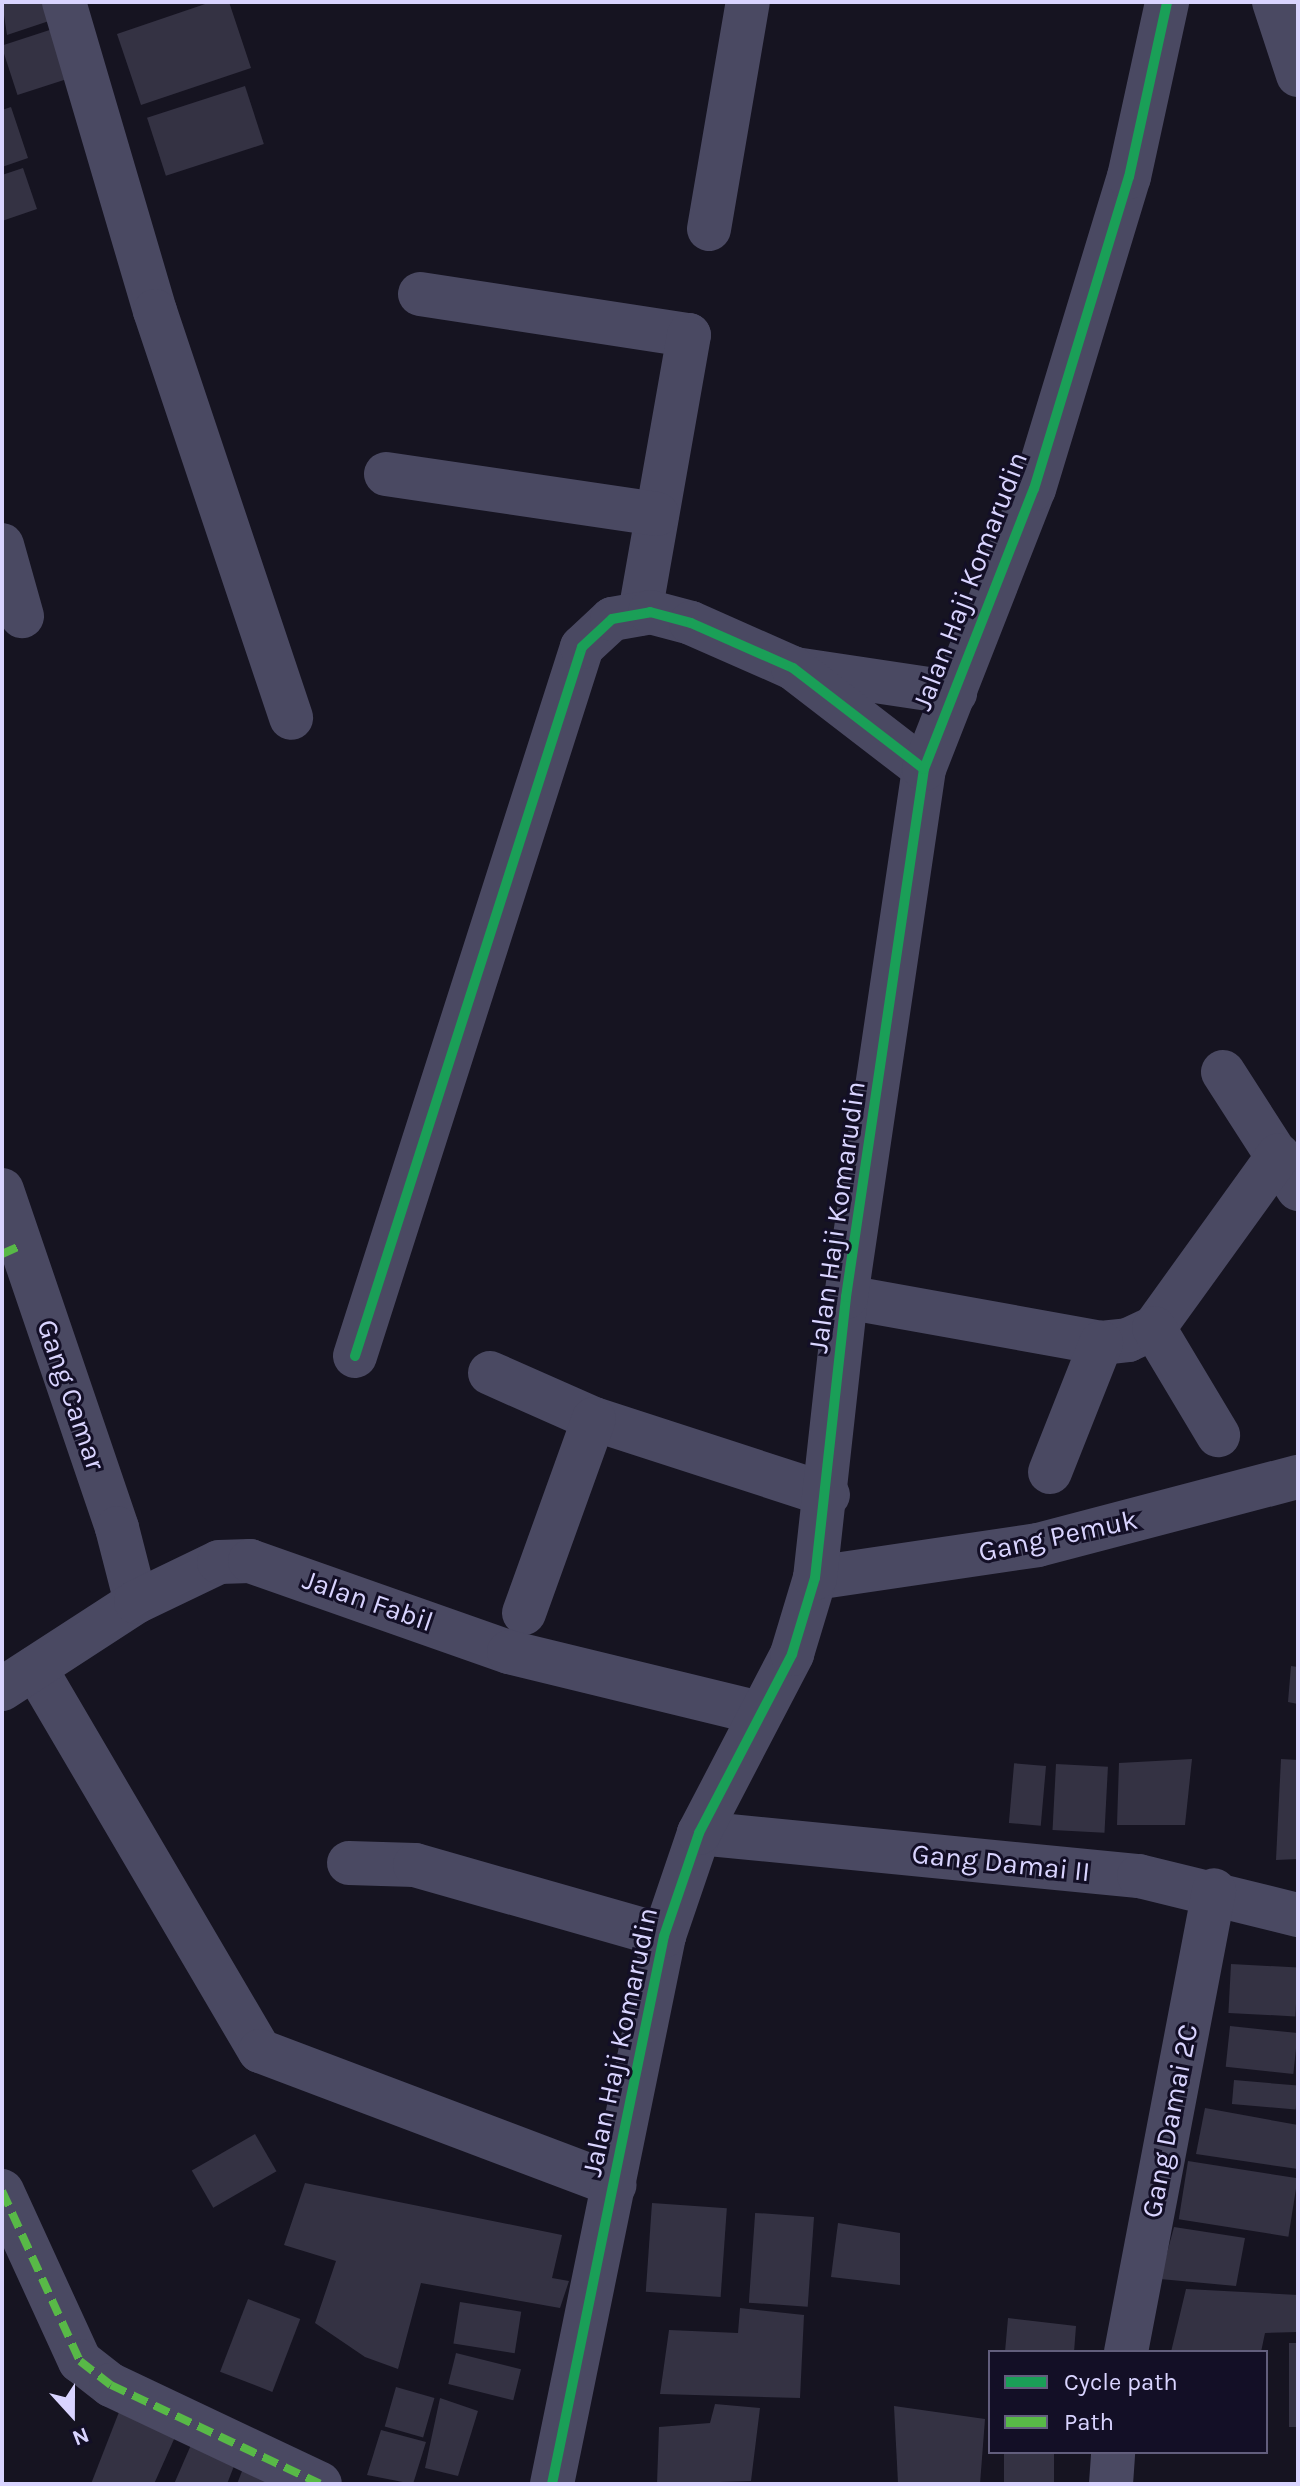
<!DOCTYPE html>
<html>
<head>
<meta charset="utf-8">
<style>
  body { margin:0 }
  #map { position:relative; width:1300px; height:2486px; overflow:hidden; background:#161421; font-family:Karla,sans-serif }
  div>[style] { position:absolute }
  .building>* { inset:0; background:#343243; transform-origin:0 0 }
  .minor>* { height:44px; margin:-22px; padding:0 22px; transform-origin:22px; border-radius:22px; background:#4a4962 }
  .quiet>* { height:8px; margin-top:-4px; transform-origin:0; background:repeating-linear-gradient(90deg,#58b947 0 16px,transparent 0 24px) }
  .cycleway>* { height:10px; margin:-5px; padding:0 5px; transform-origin:5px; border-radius:5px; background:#1a9f57 }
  span { translate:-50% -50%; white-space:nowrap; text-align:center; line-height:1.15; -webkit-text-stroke:6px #130f26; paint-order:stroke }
  .street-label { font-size:28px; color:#d9d4ff }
  .frame { position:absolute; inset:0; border:4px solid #d9d4ff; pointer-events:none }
  .legend { position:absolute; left:988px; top:2350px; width:280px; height:104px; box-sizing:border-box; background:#130f26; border:2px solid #625e7d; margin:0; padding:10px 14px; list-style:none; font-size:24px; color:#d9d4ff }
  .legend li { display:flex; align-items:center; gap:16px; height:40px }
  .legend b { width:40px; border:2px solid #625e7d }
  .north { position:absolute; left:32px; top:2374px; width:80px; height:80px; -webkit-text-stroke:6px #130f26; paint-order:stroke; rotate:159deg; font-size:22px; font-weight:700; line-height:32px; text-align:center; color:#d9d4ff }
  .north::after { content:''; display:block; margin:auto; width:28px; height:36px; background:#d9d4ff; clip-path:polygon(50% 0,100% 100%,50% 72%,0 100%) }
</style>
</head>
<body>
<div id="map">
  <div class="building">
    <i style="clip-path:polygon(2px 2px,63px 2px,67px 15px,7px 35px)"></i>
    <i style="clip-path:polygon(211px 2px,229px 2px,251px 68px,141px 105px,117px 34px)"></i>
    <i style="left:68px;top:24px;width:52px;height:70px;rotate:72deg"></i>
    <i style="left:245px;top:86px;width:61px;height:103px;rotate:72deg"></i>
    <i style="clip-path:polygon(11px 107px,28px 158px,2px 167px,2px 110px)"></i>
    <i style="clip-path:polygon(23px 168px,37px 209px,2px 221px,2px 175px)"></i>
    <i style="clip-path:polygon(1291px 1666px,1298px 1667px,1298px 1704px,1288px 1702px)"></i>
    <i style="clip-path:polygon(1192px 1759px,1185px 1825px,1117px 1825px,1119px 1763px)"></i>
    <i style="clip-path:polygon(1281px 1759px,1298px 1760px,1298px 1859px,1276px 1860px)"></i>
    <i style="left:1056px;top:1764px;width:52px;height:66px;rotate:3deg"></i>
    <i style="left:1046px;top:1766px;width:60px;height:32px;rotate:95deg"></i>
    <i style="left:1231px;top:1964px;width:67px;height:49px;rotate:3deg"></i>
    <i style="left:1230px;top:2026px;width:68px;height:41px;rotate:6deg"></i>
    <i style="left:1234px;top:2080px;width:64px;height:24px;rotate:5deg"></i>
    <i style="clip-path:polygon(1205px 2108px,1298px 2125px,1298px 2169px,1196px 2154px)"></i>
    <i style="left:255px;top:2134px;width:43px;height:73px;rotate:60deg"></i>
    <i style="left:1188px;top:2161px;width:111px;height:59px;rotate:9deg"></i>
    <i style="clip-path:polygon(305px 2183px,562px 2235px,552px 2278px,569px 2281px,560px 2308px,421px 2283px,398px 2369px,365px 2357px,315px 2323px,336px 2261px,284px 2245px)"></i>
    <i style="left:652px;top:2203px;width:75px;height:89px;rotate:4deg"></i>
    <i style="left:814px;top:2217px;width:90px;height:59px;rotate:94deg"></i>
    <i style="clip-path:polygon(838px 2223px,900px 2233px,900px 2285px,831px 2277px)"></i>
    <i style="clip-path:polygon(1174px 2227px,1245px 2238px,1236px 2286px,1160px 2279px)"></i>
    <i style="clip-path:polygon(1186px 2289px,1298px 2295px,1298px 2332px,1265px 2333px,1261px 2352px,1171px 2352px)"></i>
    <i style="left:248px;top:2299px;width:56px;height:78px;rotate:21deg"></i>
    <i style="left:460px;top:2302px;width:62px;height:42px;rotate:9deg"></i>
    <i style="clip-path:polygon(740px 2308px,804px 2315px,800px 2398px,660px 2394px,669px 2330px,738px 2333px)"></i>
    <i style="clip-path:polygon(1008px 2318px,1076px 2326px,1074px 2352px,1005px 2352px)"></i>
    <i style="left:1289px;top:2343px;width:9px;height:84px"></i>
    <i style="left:456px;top:2353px;width:67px;height:32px;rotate:14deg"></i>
    <i style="left:396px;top:2387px;width:40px;height:41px;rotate:16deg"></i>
    <i style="clip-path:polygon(440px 2398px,478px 2411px,458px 2476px,425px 2468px)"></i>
    <i style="clip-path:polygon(715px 2404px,760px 2408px,751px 2481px,657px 2484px,659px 2427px,710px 2423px)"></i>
    <i style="clip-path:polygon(894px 2406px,985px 2419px,980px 2484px,898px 2483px)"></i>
    <i style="clip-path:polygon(119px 2412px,175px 2437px,154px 2484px,91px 2484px)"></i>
    <i style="clip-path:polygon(381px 2430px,426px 2442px,413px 2484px,367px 2475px)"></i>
    <i style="clip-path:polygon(191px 2445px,234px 2466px,227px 2484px,174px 2484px)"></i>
    <i style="left:1004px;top:2452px;width:50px;height:32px"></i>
    <i style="clip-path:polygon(244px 2466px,281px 2484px,237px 2484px)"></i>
  </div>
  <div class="minor">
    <i style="left:64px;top:2px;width:322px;rotate:73.6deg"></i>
    <i style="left:155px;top:311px;width:429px;rotate:71.5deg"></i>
    <i style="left:1274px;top:2px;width:77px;rotate:71.8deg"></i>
    <i style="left:709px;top:229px;width:230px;rotate:-80.3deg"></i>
    <i style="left:420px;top:294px;width:272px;rotate:8.7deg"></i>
    <i style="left:689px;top:335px;width:283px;rotate:100deg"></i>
    <i style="left:386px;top:474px;width:274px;rotate:8.4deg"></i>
    <i style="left:2px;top:545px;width:74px;rotate:74.3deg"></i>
    <i style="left:795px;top:669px;width:162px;rotate:8.5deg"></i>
    <i style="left:1223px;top:1072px;width:139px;rotate:57.3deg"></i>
    <i style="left:2px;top:1190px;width:357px;rotate:71.2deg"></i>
    <i style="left:117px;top:1528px;width:76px;rotate:75.6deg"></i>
    <i style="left:846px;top:1297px;width:259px;rotate:10.2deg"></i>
    <i style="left:1101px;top:1343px;width:27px;rotate:-6deg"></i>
    <i style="left:1128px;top:1340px;width:29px;rotate:-25deg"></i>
    <i style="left:1154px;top:1328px;width:213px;rotate:-54.2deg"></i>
    <i style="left:1154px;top:1328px;width:125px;rotate:59.1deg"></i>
    <i style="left:355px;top:1356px;width:744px;rotate:-72.25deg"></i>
    <i style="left:582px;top:647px;width:41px;rotate:-43deg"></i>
    <i style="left:612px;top:619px;width:39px;rotate:-10deg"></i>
    <i style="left:650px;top:612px;width:42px;rotate:15deg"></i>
    <i style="left:691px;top:623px;width:111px;rotate:23.8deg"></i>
    <i style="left:793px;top:668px;width:165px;rotate:37.6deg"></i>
    <i style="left:490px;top:1373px;width:114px;rotate:23.9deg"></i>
    <i style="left:594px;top:1419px;width:246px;rotate:18deg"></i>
    <i style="left:1050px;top:1472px;width:139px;rotate:-68.4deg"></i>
    <i style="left:815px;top:1578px;width:225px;rotate:-8.4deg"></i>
    <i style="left:1038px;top:1545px;width:269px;rotate:-14.7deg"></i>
    <i style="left:524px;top:1613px;width:206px;rotate:-70.2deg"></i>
    <i style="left:35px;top:1668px;width:444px;rotate:59.6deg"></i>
    <i style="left:260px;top:2051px;width:379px;rotate:20.7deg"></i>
    <i style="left:2px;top:1689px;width:160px;rotate:-33deg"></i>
    <i style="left:136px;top:1602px;width:92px;rotate:-25.7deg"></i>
    <i style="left:219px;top:1562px;width:31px;rotate:-2deg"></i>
    <i style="left:250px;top:1561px;width:275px;rotate:19.4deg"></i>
    <i style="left:509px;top:1652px;width:257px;rotate:13.7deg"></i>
    <i style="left:699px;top:1833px;width:442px;rotate:5.6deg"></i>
    <i style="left:1139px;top:1876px;width:164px;rotate:13.8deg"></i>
    <i style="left:349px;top:1863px;width:66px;rotate:1.7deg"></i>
    <i style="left:415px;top:1865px;width:259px;rotate:15.9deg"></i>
    <i style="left:2px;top:2191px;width:187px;rotate:65.4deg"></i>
    <i style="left:80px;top:2361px;width:39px;rotate:38deg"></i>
    <i style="left:111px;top:2385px;width:231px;rotate:25.3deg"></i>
    <i style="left:1126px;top:2352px;width:470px;rotate:-79.2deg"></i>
    <i style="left:552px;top:2484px;width:559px;rotate:-78.45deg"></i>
    <i style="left:664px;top:1936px;width:109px;rotate:-71.2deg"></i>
    <i style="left:699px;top:1833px;width:202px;rotate:-62.5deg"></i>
    <i style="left:792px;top:1654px;width:79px;rotate:-73.2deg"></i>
    <i style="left:815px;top:1578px;width:283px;rotate:-83.7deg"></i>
    <i style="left:846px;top:1297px;width:534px;rotate:-81.6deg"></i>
    <i style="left:924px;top:769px;width:301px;rotate:-68.6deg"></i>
    <i style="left:1034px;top:489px;width:326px;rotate:-73.1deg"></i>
    <i style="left:1129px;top:177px;width:179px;rotate:-77.7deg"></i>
    <i style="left:1111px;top:2484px;width:32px;rotate:-86deg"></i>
  </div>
  <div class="quiet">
    <i style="left:2px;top:1254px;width:20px;rotate:-24deg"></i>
    <i style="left:2px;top:2191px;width:187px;rotate:65.4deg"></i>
    <i style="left:80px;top:2361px;width:39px;rotate:38deg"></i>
    <i style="left:111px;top:2385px;width:231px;rotate:25.3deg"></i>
  </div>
  <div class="cycleway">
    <i style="left:355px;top:1356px;width:744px;rotate:-72.25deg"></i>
    <i style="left:582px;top:647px;width:41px;rotate:-43deg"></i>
    <i style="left:612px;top:619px;width:39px;rotate:-10deg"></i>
    <i style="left:650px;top:612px;width:42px;rotate:15deg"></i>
    <i style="left:691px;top:623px;width:111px;rotate:23.8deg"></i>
    <i style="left:793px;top:668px;width:165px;rotate:37.6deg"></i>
    <i style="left:552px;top:2484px;width:559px;rotate:-78.45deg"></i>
    <i style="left:664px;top:1936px;width:109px;rotate:-71.2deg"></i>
    <i style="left:699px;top:1833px;width:202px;rotate:-62.5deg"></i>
    <i style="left:792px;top:1654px;width:79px;rotate:-73.2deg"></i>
    <i style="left:815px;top:1578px;width:283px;rotate:-83.7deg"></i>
    <i style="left:846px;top:1297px;width:534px;rotate:-81.6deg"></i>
    <i style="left:924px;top:769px;width:301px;rotate:-68.6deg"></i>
    <i style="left:1034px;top:489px;width:326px;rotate:-73.1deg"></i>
    <i style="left:1129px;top:177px;width:179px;rotate:-77.7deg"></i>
  </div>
  <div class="street-label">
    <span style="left:970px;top:581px;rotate:-69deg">Jalan Haji Komarudin</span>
    <span style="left:837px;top:1217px;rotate:-82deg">Jalan Haji Komarudin</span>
    <span style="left:71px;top:1395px;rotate:71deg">Gang Camar</span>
    <span style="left:1058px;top:1536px;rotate:-12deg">Gang Pemuk</span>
    <span style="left:368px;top:1601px;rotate:19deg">Jalan Fabil</span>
    <span style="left:1001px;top:1863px;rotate:6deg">Gang Damai II</span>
    <span style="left:620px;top:2042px;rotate:-78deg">Jalan Haji Komarudin</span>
    <span style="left:1170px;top:2121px;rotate:-79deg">Gang Damai 2C</span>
  </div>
  <div class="frame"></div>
  <ul class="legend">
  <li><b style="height:10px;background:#1a9f57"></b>Cycle path</li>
  <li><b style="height:10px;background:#58b947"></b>Path</li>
  </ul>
  <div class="north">N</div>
</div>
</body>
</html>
